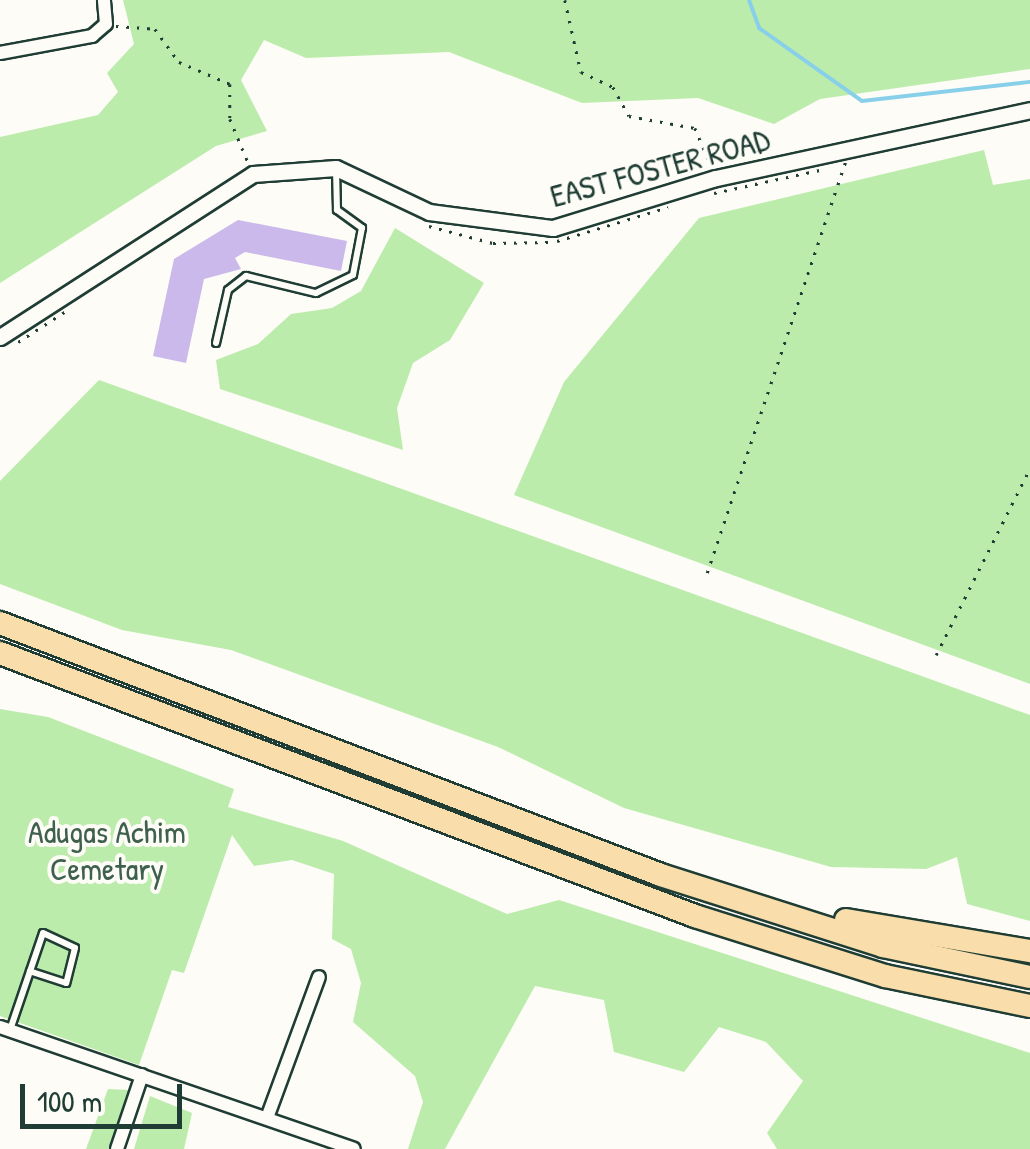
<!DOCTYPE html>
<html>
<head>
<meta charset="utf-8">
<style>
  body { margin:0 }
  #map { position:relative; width:1030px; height:1149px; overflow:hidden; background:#fdfcf7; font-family:"Patrick Hand",sans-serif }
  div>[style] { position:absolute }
  .green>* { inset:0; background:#bcecab }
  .stream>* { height:4px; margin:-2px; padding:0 2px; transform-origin:2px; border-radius:2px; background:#88d0e9 }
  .building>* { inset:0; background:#cab9ea }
  .path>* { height:2.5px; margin-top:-1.25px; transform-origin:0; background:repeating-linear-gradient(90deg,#1f3d34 0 2.5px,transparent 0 10.5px) }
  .roads { filter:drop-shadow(2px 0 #1f3d34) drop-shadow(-2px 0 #1f3d34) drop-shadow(0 2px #1f3d34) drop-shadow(0 -2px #1f3d34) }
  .service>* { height:6px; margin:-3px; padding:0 3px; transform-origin:3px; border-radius:3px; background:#fdfcf7 }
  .minor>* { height:12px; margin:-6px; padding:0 6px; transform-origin:6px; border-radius:6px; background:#fdfcf7 }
  .tertiary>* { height:15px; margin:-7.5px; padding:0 7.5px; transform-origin:7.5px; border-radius:7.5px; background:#fdfcf7 }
  .motorway>* { height:22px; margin:-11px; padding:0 11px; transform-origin:11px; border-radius:11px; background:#f9deab }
  span { translate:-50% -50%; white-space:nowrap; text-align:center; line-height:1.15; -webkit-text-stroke:8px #fdfcf7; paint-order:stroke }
  .street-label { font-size:32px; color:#1f3d34 }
  .park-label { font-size:32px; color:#3e604c }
  .scale { position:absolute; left:20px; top:1084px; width:162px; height:45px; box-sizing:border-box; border:5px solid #1f3d34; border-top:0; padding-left:12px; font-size:30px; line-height:35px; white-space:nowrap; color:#1f3d34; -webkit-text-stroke:8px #fdfcf7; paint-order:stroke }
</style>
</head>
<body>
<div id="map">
  <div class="green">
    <i style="clip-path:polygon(123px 0,1030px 0,1030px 69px,820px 99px,774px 124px,698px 98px,582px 103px,449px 52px,306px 58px,264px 40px,241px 80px,267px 131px,216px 146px,0 283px,0 137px,98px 115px,118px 92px,107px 73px,134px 44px)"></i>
    <i style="clip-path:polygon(984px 150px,993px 185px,1030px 179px,1030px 684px,514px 495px,564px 382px,699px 218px)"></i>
    <i style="clip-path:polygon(395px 228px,484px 283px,450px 340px,413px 363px,397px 408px,403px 450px,220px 389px,216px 360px,258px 344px,291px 314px,332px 308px,361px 291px)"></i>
    <i style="clip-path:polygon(99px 380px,1030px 715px,1030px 921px,967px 904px,957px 857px,926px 869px,831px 867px,624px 808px,498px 747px,231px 650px,122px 630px,0 584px,0 481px)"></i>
    <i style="clip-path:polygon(0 709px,48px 717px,234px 789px,228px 807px,343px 841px,507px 914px,559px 900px,1030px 1053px,1030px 1149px,777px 1149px,767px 1133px,803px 1081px,766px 1042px,719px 1027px,684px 1072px,614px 1052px,604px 1000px,535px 986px,445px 1149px,408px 1149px,423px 1102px,415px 1076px,353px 1022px,361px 983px,351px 949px,332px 939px,334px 874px,292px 860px,254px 866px,232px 835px,184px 973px,172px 970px,139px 1065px,0 1016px)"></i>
    <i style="clip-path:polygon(108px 1089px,130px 1090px,110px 1149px,86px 1149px)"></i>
    <i style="clip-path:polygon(150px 1096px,192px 1113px,184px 1149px,134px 1149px)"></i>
  </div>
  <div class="stream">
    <i style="left:749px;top:0;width:30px;rotate:70deg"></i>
    <i style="left:759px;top:28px;width:126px;rotate:35.3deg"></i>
    <i style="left:862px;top:101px;width:169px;rotate:-6.5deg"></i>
  </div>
  <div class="building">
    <i style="clip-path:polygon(238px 220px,347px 241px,341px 271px,245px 252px,235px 258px,241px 269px,204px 279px,186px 363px,153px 356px,174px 259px)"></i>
  </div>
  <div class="path">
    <i style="left:565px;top:0;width:74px;rotate:77.5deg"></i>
    <i style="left:581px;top:72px;width:35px;rotate:25deg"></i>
    <i style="left:613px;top:87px;width:33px;rotate:61deg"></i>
    <i style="left:629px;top:116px;width:67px;rotate:10.3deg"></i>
    <i style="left:695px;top:128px;width:39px;rotate:67deg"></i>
    <i style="left:116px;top:26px;width:39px;rotate:4deg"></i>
    <i style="left:155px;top:29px;width:41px;rotate:54deg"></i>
    <i style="left:179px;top:62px;width:56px;rotate:23.3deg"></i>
    <i style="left:230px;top:84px;width:35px;rotate:90deg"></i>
    <i style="left:230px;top:119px;width:47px;rotate:67.3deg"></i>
    <i style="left:714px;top:193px;width:113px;rotate:-12.3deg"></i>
    <i style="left:429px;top:226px;width:66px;rotate:14.9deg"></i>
    <i style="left:493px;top:243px;width:56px;rotate:-1deg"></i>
    <i style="left:557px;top:241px;width:116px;rotate:-17deg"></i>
    <i style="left:18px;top:342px;width:57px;rotate:-32.9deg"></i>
    <i style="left:707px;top:573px;width:434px;rotate:-71.4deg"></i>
    <i style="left:936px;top:655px;width:209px;rotate:-63.3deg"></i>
  </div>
  <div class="roads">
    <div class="service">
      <i style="left:216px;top:343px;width:54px;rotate:-77.2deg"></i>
      <i style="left:228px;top:290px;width:23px;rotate:-38deg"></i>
      <i style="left:246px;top:276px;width:72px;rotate:13.7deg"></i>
      <i style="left:316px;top:293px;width:41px;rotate:-25.9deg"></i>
      <i style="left:353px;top:275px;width:48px;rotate:-79.2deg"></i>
      <i style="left:362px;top:228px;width:31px;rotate:-144deg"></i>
      <i style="left:337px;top:210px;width:40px;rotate:-91.4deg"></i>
      <i style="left:10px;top:1030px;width:102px;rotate:-71.2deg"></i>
      <i style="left:43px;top:933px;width:35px;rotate:25deg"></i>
      <i style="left:75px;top:948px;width:36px;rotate:104deg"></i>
      <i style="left:66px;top:983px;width:38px;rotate:-162deg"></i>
    </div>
    <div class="minor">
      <i style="left:0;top:53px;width:94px;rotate:-10.5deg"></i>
      <i style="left:92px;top:36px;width:18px;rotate:-41deg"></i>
      <i style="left:106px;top:24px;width:24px;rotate:-95deg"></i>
      <i style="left:0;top:1027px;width:374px;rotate:19deg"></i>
      <i style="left:267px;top:1118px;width:150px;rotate:-69.8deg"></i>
      <i style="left:117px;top:1149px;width:78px;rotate:-71.3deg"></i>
    </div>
    <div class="tertiary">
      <i style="left:0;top:337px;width:301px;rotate:-32.8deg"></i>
      <i style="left:253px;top:174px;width:83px;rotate:-4.1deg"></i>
      <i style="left:336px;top:168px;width:103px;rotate:25.3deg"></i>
      <i style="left:429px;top:212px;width:125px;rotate:7.4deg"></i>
      <i style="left:553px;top:228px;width:170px;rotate:-17.1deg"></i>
      <i style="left:716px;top:178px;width:321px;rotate:-12.2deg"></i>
    </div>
    <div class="motorway">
      <i style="left:0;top:623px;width:707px;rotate:20.87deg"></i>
      <i style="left:661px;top:875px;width:233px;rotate:17.7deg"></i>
      <i style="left:883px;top:946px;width:150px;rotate:11.9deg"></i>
      <i style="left:0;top:653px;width:743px;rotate:20.73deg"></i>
      <i style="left:695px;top:916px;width:199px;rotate:17.5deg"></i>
      <i style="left:885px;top:976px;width:148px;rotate:11.7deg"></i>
      <i style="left:846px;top:920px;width:187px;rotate:9.6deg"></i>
    </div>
  </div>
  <div class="street-label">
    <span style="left:660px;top:168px;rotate:-15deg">EAST FOSTER ROAD</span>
  </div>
  <div class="park-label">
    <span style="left:107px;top:851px">Adugas Achim<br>Cemetary</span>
  </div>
  <div class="scale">100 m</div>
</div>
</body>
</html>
